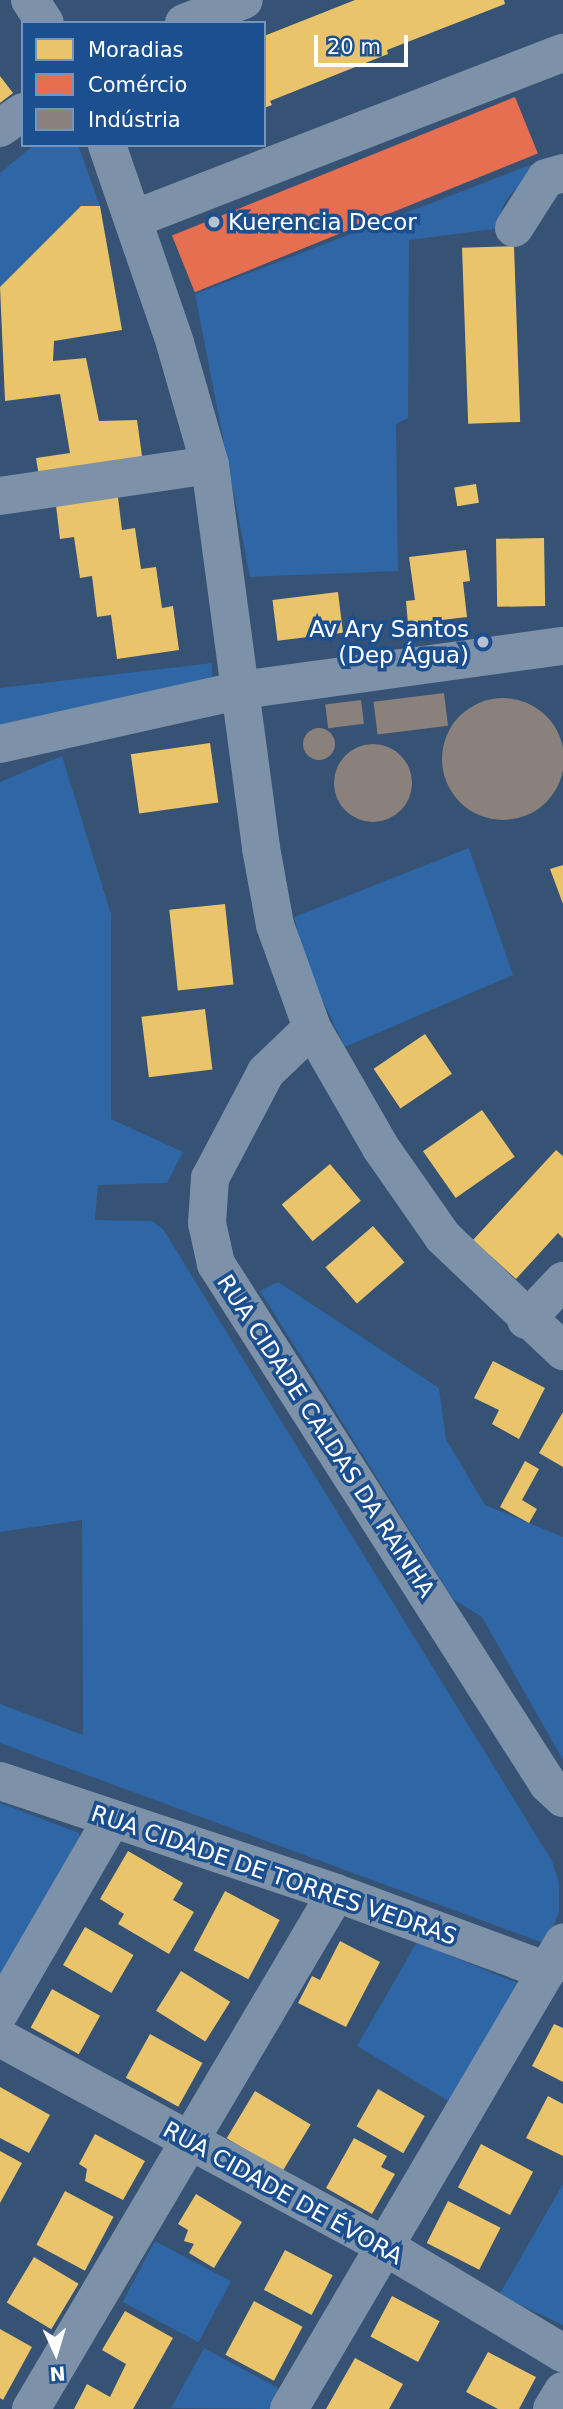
<!DOCTYPE html>
<html>
<head>
<meta charset="utf-8">
<style>
  body { margin:0 }
  #map { position:relative; width:563px; height:2409px; overflow:hidden; background:#365274; font-family:"DejaVu Sans",sans-serif }
  div>[style] { position:absolute }
  .green>* { inset:0; background:#2f66a5; transform-origin:0 0 }
  .homes>* { inset:0; background:#e9c46a; transform-origin:0 0 }
  .shops>* { inset:0; background:#e76f51; transform-origin:0 0 }
  .industry>* { inset:0; background:#8a817c; transform-origin:0 0 }
  .round { border-radius:50% }
  .minor>* { height:38px; margin:-19px; padding:0 19px; transform-origin:19px; border-radius:19px; background:#7d92a8 }
  .dots>* { width:19px; height:19px; translate:-50% -50%; box-sizing:border-box; border:4px solid #1b4f8f; border-radius:50% }
  span { translate:-50% -50%; white-space:nowrap; text-align:center; line-height:1.15; -webkit-text-stroke:7px #1b4f8f; paint-order:stroke }
  .poi-label { font-size:23px; color:#fff }
  .left { translate:0 -50%; text-align:left }
  .right { translate:-100% -50%; text-align:right }
  .street-label { font-size:23px; color:#fff }
  .legend { position:absolute; left:21px; top:21px; width:245px; height:126px; box-sizing:border-box; background:#1b4f8f; border:2px solid #7695bc; margin:0; padding:9px 12px; list-style:none; font-size:21px; color:#fff }
  .legend li { display:flex; align-items:center; gap:14px; height:35px }
  .legend b { width:35px; border:2px solid #7695bc }
  .north { position:absolute; left:21px; top:2318px; width:70px; height:70px; -webkit-text-stroke:5px #1b4f8f; paint-order:stroke; rotate:176deg; font-size:19px; font-weight:700; line-height:28px; text-align:center; color:#fff }
  .north::after { content:''; display:block; margin:auto; width:24px; height:32px; background:#fff; clip-path:polygon(50% 0,100% 100%,50% 72%,0 100%) }
  .scale { position:absolute; left:314px; top:35px; width:94px; height:32px; box-sizing:border-box; border:4px solid #fff; border-top:0; padding-left:9px; font-size:21px; line-height:24px; white-space:nowrap; color:#fff; -webkit-text-stroke:5px #1b4f8f; paint-order:stroke }
</style>
</head>
<body>
<div id="map">
  <div class="green">
    <i style="clip-path:polygon(34px 145px,78px 145px,100px 206px,81px 206px,0 287px,0 173px)"></i>
    <i style="clip-path:polygon(543px 160px,506px 200px,494px 229px,409px 240px,408px 418px,396px 424px,398px 571px,250px 577px,195px 294px)"></i>
    <i style="clip-path:polygon(212px 663px,212px 679px,0 727px,0 688px)"></i>
    <i style="clip-path:polygon(62px 756px,111px 914px,111px 1119px,183px 1152px,167px 1183px,98px 1185px,95px 1220px,152px 1221px,163px 1229px,552px 1861px,559px 1883px,559px 1912px,546px 1944px,0 1743px,0 1704px,83px 1735px,82px 1520px,0 1532px,0 782px)"></i>
    <i style="clip-path:polygon(469px 848px,513px 975px,345px 1047px,309px 972px,294px 917px)"></i>
    <i style="clip-path:polygon(278px 1282px,439px 1388px,446px 1439px,485px 1505px,563px 1537px,563px 1760px,482px 1617px,453px 1599px,260px 1291px)"></i>
    <i style="clip-path:polygon(0 1803px,79px 1833px,81px 1847px,0 1989px)"></i>
    <i style="clip-path:polygon(417px 1942px,517px 1983px,520px 1994px,450px 2102px,357px 2046px)"></i>
    <i style="clip-path:polygon(563px 2184px,563px 2325px,499px 2295px)"></i>
    <i style="left:155px;top:2241px;width:86px;height:69px;rotate:28deg"></i>
    <i style="clip-path:polygon(204px 2348px,287px 2393px,278px 2409px,171px 2408px)"></i>
  </div>
  <div class="homes">
    <i style="clip-path:polygon(355px 0,504px 0,505px 4px,387px 50px,388px 54px,270px 101px,272px 105px,264px 108px,264px 36px)"></i>
    <i style="clip-path:polygon(0 76px,13px 93px,0 103px)"></i>
    <i style="clip-path:polygon(81px 206px,100px 206px,122px 330px,54px 341px,53px 361px,86px 358px,99px 421px,137px 420px,143px 463px,40px 483px,36px 458px,70px 453px,60px 394px,5px 401px,0 287px)"></i>
    <i style="left:514px;top:246px;width:176px;height:52px;rotate:88deg"></i>
    <i style="left:476px;top:484px;width:19px;height:22px;rotate:81deg"></i>
    <i style="clip-path:polygon(117px 489px,122px 530px,135px 528px,141px 569px,156px 567px,162px 608px,173px 606px,179px 650px,117px 659px,111px 615px,97px 617px,92px 576px,80px 578px,74px 537px,60px 539px,55px 497px)"></i>
    <i style="left:544px;top:538px;width:68px;height:48px;rotate:89deg"></i>
    <i style="clip-path:polygon(466px 550px,470px 581px,463px 582px,467px 617px,408px 624px,406px 601px,415px 600px,409px 557px)"></i>
    <i style="left:338px;top:592px;width:41px;height:66px;rotate:83deg"></i>
    <i style="left:210px;top:743px;width:60px;height:80px;rotate:82deg"></i>
    <i style="clip-path:polygon(563px 865px,563px 904px,550px 869px)"></i>
    <i style="left:225px;top:904px;width:81px;height:56px;rotate:84deg"></i>
    <i style="left:205px;top:1009px;width:61px;height:64px;rotate:83deg"></i>
    <i style="left:425px;top:1034px;width:48px;height:62px;rotate:56deg"></i>
    <i style="left:482px;top:1110px;width:57px;height:72px;rotate:55deg"></i>
    <i style="clip-path:polygon(556px 1150px,563px 1156px,563px 1238px,558px 1233px,516px 1279px,473px 1240px)"></i>
    <i style="left:330px;top:1164px;width:48px;height:63px;rotate:50deg"></i>
    <i style="left:373px;top:1226px;width:48px;height:63px;rotate:49deg"></i>
    <i style="clip-path:polygon(493px 1361px,545px 1388px,519px 1439px,492px 1424px,499px 1410px,474px 1398px)"></i>
    <i style="clip-path:polygon(563px 1412px,563px 1467px,539px 1453px)"></i>
    <i style="clip-path:polygon(525px 1461px,539px 1469px,522px 1500px,537px 1509px,529px 1523px,500px 1507px)"></i>
    <i style="clip-path:polygon(128px 1851px,183px 1883px,173px 1900px,194px 1912px,169px 1954px,118px 1924px,124px 1914px,100px 1899px)"></i>
    <i style="left:225px;top:1891px;width:62px;height:67px;rotate:28deg"></i>
    <i style="left:85px;top:1927px;width:56px;height:44px;rotate:30deg"></i>
    <i style="clip-path:polygon(340px 1941px,380px 1962px,346px 2027px,298px 2003px,312px 1976px,320px 1980px)"></i>
    <i style="left:181px;top:1971px;width:58px;height:47px;rotate:32deg"></i>
    <i style="left:52px;top:1989px;width:55px;height:44px;rotate:29deg"></i>
    <i style="clip-path:polygon(554px 2024px,563px 2028px,563px 2082px,532px 2066px)"></i>
    <i style="left:150px;top:2034px;width:60px;height:50px;rotate:29deg"></i>
    <i style="clip-path:polygon(0 2087px,50px 2115px,29px 2153px,0 2138px)"></i>
    <i style="left:378px;top:2089px;width:54px;height:43px;rotate:30deg"></i>
    <i style="left:255px;top:2091px;width:65px;height:55px;rotate:31deg"></i>
    <i style="clip-path:polygon(548px 2096px,563px 2104px,563px 2156px,526px 2138px)"></i>
    <i style="clip-path:polygon(95px 2134px,145px 2161px,123px 2200px,85px 2181px,87px 2169px,79px 2164px)"></i>
    <i style="clip-path:polygon(354px 2138px,387px 2156px,381px 2167px,395px 2174px,372px 2214px,326px 2188px)"></i>
    <i style="left:481px;top:2144px;width:59px;height:49px;rotate:28deg"></i>
    <i style="clip-path:polygon(0 2151px,22px 2163px,0 2203px)"></i>
    <i style="left:65px;top:2191px;width:55px;height:61px;rotate:28deg"></i>
    <i style="clip-path:polygon(196px 2194px,242px 2222px,214px 2268px,189px 2253px,194px 2244px,184px 2241px,188px 2230px,178px 2224px)"></i>
    <i style="left:448px;top:2201px;width:59px;height:47px;rotate:27deg"></i>
    <i style="left:285px;top:2250px;width:54px;height:45px;rotate:28deg"></i>
    <i style="left:34px;top:2257px;width:52px;height:53px;rotate:31deg"></i>
    <i style="left:392px;top:2296px;width:54px;height:46px;rotate:28deg"></i>
    <i style="left:254px;top:2301px;width:55px;height:61px;rotate:28deg"></i>
    <i style="clip-path:polygon(125px 2311px,173px 2338px,133px 2409px,74px 2409px,87px 2384px,110px 2397px,126px 2364px,102px 2350px)"></i>
    <i style="clip-path:polygon(0 2329px,32px 2347px,3px 2400px,0 2398px)"></i>
    <i style="clip-path:polygon(488px 2352px,536px 2377px,519px 2409px,498px 2409px,466px 2392px)"></i>
    <i style="clip-path:polygon(355px 2358px,403px 2384px,389px 2409px,326px 2409px)"></i>
  </div>
  <div class="shops">
    <i style="left:515px;top:97px;width:61px;height:370px;rotate:68deg"></i>
  </div>
  <div class="industry">
    <i style="left:444px;top:693px;width:33px;height:71px;rotate:83deg"></i>
    <i class="round" style="left:442px;top:698px;width:122px;height:122px"></i>
    <i style="left:361px;top:700px;width:24px;height:36px;rotate:83deg"></i>
    <i class="round" style="left:303px;top:728px;width:32px;height:32px"></i>
    <i class="round" style="left:334px;top:744px;width:78px;height:78px"></i>
  </div>
  <div class="minor">
    <i style="left:30px;top:0;width:27px;rotate:57deg"></i>
    <i style="left:184px;top:23px;width:64px;rotate:-21deg"></i>
    <i style="left:0;top:128px;width:28px;rotate:-35deg"></i>
    <i style="left:107px;top:145px;width:209px;rotate:71deg"></i>
    <i style="left:175px;top:343px;width:127px;rotate:74deg"></i>
    <i style="left:210px;top:465px;width:386px;rotate:82.4deg"></i>
    <i style="left:261px;top:848px;width:78px;rotate:79.7deg"></i>
    <i style="left:275px;top:925px;width:109px;rotate:70.2deg"></i>
    <i style="left:312px;top:1028px;width:138px;rotate:60.1deg"></i>
    <i style="left:381px;top:1148px;width:108px;rotate:55.1deg"></i>
    <i style="left:443px;top:1237px;width:166px;rotate:43.5deg"></i>
    <i style="left:134px;top:219px;width:460px;rotate:-21.2deg"></i>
    <i style="left:514px;top:228px;width:59px;rotate:-57.4deg"></i>
    <i style="left:546px;top:178px;width:18px;rotate:-16deg"></i>
    <i style="left:0;top:496px;width:212px;rotate:-8.4deg"></i>
    <i style="left:0;top:744px;width:247px;rotate:-12.6deg"></i>
    <i style="left:241px;top:690px;width:325px;rotate:-7.8deg"></i>
    <i style="left:312px;top:1028px;width:64px;rotate:136.3deg"></i>
    <i style="left:266px;top:1072px;width:120px;rotate:117.8deg"></i>
    <i style="left:210px;top:1178px;width:45px;rotate:93.8deg"></i>
    <i style="left:207px;top:1223px;width:42px;rotate:77.6deg"></i>
    <i style="left:216px;top:1264px;width:617px;rotate:57.44deg"></i>
    <i style="left:548px;top:1784px;width:21px;rotate:43deg"></i>
    <i style="left:526px;top:1320px;width:54px;rotate:-46.5deg"></i>
    <i style="left:0;top:1781px;width:354px;rotate:18.4deg"></i>
    <i style="left:336px;top:1893px;width:225px;rotate:20.3deg"></i>
    <i style="left:0;top:2012px;width:223px;rotate:-59.9deg"></i>
    <i style="left:0;top:2038px;width:437px;rotate:28.4deg"></i>
    <i style="left:384px;top:2246px;width:209px;rotate:30.9deg"></i>
    <i style="left:31px;top:2409px;width:599px;rotate:-59.41deg"></i>
    <i style="left:289px;top:2409px;width:541px;rotate:-59.55deg"></i>
    <i style="left:552px;top:2409px;width:21px;rotate:-59deg"></i>
  </div>
  <div class="dots">
    <i style="left:214px;top:222px;background:#b9c2ce"></i>
    <i style="left:483px;top:642px;background:#b9c2ce"></i>
  </div>
  <div class="poi-label">
    <span class="left" style="left:228px;top:222px">Kuerencia Decor</span>
    <span class="right" style="left:469px;top:642px">Av Ary Santos<br>(Dep Água)</span>
  </div>
  <div class="street-label">
    <span style="left:326px;top:1436px;rotate:57deg">RUA CIDADE CALDAS DA RAINHA</span>
    <span style="left:274px;top:1875px;rotate:19deg">RUA CIDADE DE TORRES VEDRAS</span>
    <span style="left:283px;top:2193px;rotate:29deg">RUA CIDADE DE ÉVORA</span>
  </div>
  <ul class="legend">
  <li><b style="height:19px;background:#e9c46a"></b>Moradias</li>
  <li><b style="height:19px;background:#e76f51"></b>Comércio</li>
  <li><b style="height:19px;background:#8a817c"></b>Indústria</li>
  </ul>
  <div class="north">N</div>
  <div class="scale">20 m</div>
</div>
</body>
</html>
